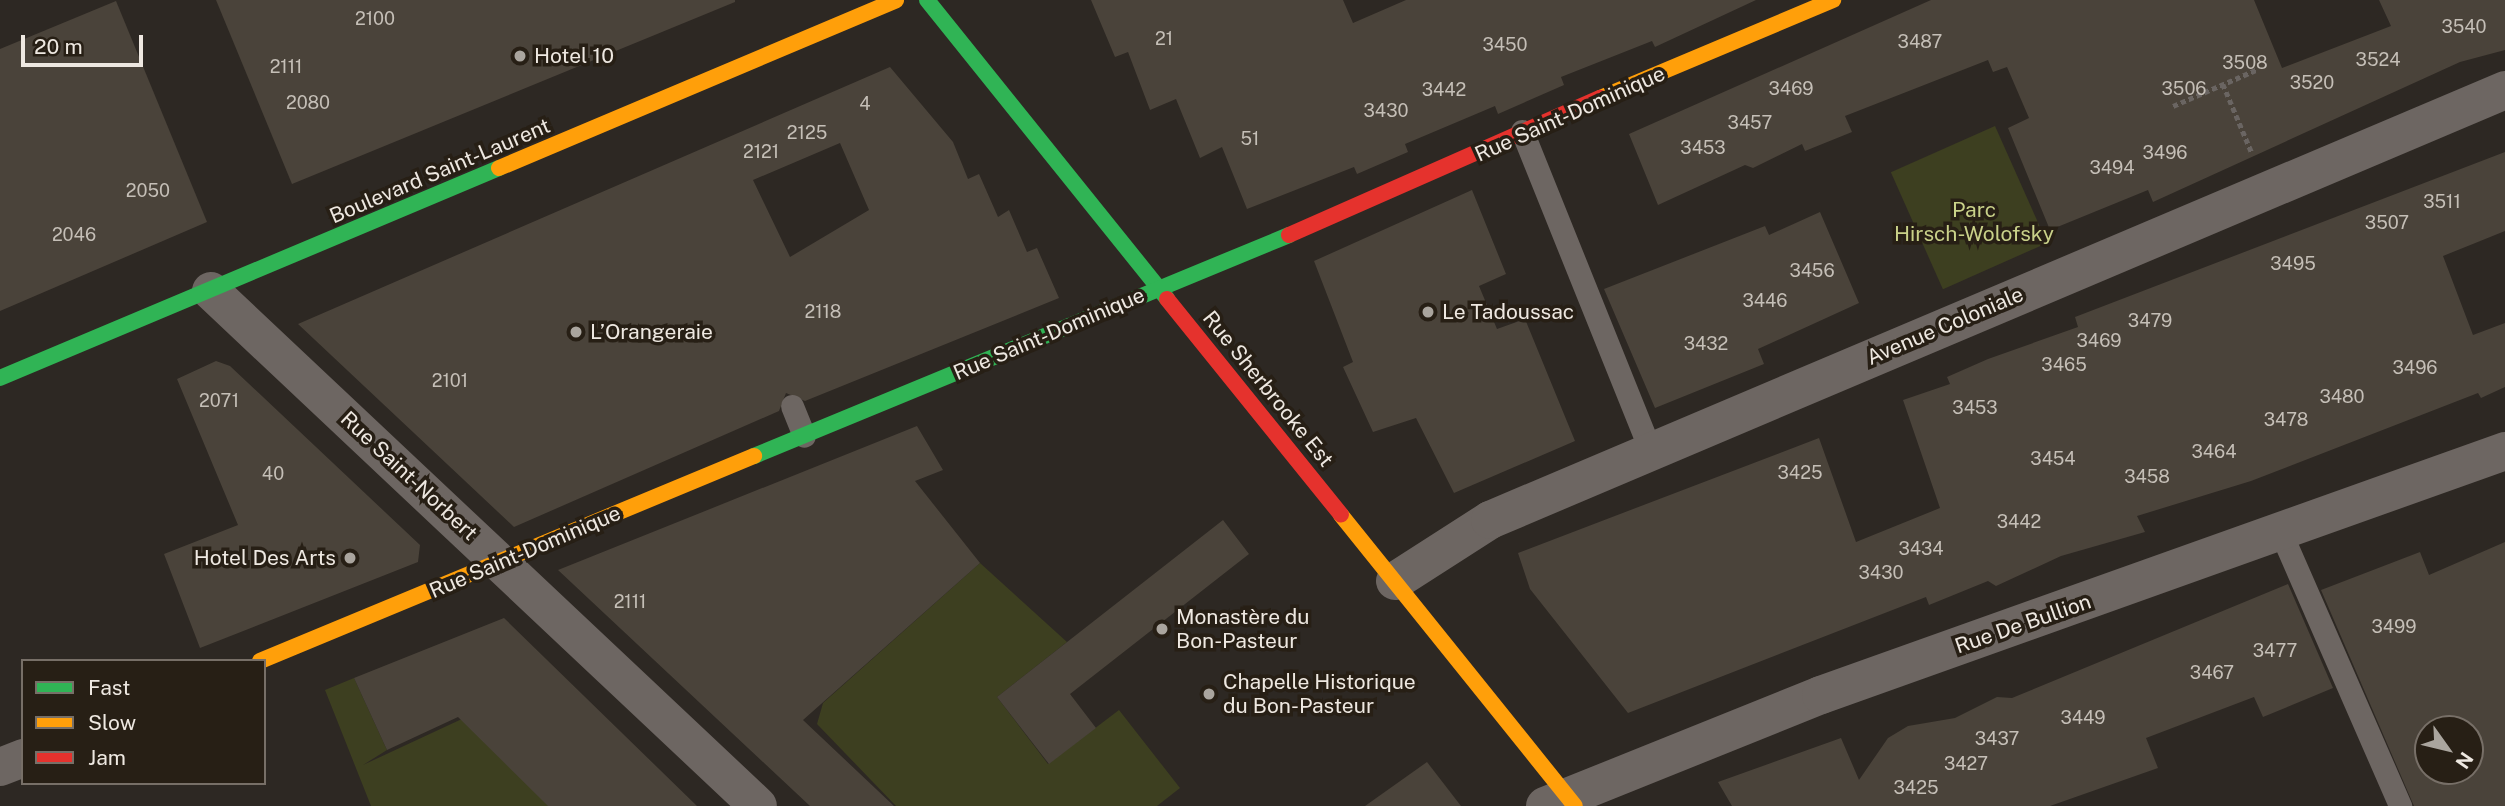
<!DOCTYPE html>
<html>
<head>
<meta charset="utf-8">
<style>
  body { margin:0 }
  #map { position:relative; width:2505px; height:806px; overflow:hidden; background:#2d2823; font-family:"Public Sans",sans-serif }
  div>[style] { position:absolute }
  .green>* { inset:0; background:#3d3f20; transform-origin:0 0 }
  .building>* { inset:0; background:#4a433a }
  .path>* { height:4.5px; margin-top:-2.25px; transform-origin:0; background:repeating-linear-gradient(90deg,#6a6562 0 5px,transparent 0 8.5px) }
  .lane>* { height:23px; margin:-11.5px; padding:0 11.5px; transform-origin:11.5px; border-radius:11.5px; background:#6d6662 }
  .street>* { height:38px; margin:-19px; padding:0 19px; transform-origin:19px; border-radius:19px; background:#6d6662 }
  .fast>* { height:16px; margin:-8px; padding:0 8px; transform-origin:8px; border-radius:8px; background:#30b455 }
  .slow>* { height:16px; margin:-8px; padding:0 8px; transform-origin:8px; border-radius:8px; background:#ff9f0a }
  .jam>* { height:16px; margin:-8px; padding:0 8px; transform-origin:8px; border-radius:8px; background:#e5322d }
  .dots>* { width:19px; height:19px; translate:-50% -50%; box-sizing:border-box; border:4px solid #271f15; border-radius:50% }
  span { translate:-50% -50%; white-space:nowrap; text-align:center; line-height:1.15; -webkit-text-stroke:7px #271f15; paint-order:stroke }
  .number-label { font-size:18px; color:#c5bfb7 }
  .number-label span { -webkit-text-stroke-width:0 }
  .poi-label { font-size:21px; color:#eee8e1 }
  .left { translate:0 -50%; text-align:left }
  .right { translate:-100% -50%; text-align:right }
  .street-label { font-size:21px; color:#eee8e1 }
  .park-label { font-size:21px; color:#c9d189 }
  .legend { position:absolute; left:21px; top:659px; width:245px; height:126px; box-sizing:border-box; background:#271f15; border:2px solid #776f67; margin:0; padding:9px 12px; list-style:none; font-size:21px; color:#eee8e1 }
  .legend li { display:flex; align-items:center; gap:14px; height:35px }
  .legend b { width:35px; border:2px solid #776f67 }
  .north { position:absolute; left:2414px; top:715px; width:70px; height:70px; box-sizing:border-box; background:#271f15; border:2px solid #776f67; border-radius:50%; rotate:124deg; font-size:19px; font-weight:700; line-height:28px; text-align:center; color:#eee8e1 }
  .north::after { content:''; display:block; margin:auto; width:24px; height:32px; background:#aaa59e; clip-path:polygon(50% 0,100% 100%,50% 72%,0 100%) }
  .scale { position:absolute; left:21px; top:35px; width:122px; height:32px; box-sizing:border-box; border:4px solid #eee8e1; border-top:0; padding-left:9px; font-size:21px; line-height:24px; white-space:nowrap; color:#eee8e1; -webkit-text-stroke:5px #271f15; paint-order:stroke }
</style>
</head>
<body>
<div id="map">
  <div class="green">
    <i style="left:1995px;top:126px;width:128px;height:114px;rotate:66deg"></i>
    <i style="clip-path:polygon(980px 563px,1067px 642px,997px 697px,1048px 764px,1119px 710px,1180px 788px,1157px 806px,896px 806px,817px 724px,823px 703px)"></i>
    <i style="clip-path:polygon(354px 678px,387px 750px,363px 765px,464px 718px,551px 806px,371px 806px,325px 690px)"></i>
  </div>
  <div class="building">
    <i style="clip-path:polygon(216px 0,735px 0,735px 2px,292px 184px)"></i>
    <i style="clip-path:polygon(1091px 0,1343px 0,1353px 23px,1406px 0,1756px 0,1655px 47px,1652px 41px,1561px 77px,1564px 85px,1498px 114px,1495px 106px,1405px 144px,1408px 152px,1357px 174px,1354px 167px,1247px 209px,1222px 147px,1200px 158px,1176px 99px,1150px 110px,1128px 52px,1115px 57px)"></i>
    <i style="clip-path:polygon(1931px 0,2254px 0,2282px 68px,2391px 26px,2379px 0,2505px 0,2505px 50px,2460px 62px,2153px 202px,2148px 190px,2050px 230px,2008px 128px,2029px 118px,2007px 67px,1993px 72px,1988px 60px,1845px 116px,1852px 132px,1805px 151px,1802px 144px,1753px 168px,1745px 165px,1658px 205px,1629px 134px)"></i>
    <i style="clip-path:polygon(116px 1px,207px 222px,0 311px,0 49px)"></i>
    <i style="clip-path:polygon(evenodd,890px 67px,953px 142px,968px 179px,979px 174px,998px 217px,1009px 210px,1027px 252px,1037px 248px,1059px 298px,805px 401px,786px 393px,779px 411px,514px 527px,298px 324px,890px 67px,840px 143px,869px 210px,790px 257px,753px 180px,840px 143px)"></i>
    <i style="clip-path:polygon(2505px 152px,2505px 231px,2443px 256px,2473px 335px,2505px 323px,2505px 387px,2481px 398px,2478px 393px,2251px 481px,2137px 516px,2145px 532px,2061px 556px,1996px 586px,1988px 581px,1929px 605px,1926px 597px,1628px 713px,1530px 589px,1518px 553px,1819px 438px,1856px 542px,1940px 508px,1903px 400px,1950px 384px,1947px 377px,1988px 359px,2078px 327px,2075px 317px)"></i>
    <i style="clip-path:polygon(1472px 190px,1506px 274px,1479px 286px,1497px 329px,1525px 319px,1575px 441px,1454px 493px,1416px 418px,1373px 432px,1343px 367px,1353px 362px,1314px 261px)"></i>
    <i style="clip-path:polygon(1820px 212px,1859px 303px,1758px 349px,1764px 364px,1655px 408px,1604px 289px,1765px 226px,1769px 235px)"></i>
    <i style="clip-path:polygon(216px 361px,230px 366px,420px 545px,418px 562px,200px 648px,164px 554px,238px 525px,177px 379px)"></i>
    <i style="clip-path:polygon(917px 426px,943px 470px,915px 481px,980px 563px,803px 720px,894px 806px,810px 806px,558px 570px)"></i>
    <i style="clip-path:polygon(1223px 520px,1249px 554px,1070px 694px,1096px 728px,1049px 764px,997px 697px)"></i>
    <i style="clip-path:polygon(evenodd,2505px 542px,2505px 806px,2414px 806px,2321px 590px,2420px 552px,2429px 575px,2505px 542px,2428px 729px,2470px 729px,2470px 771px,2428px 771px,2428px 729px)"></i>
    <i style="clip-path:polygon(2288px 584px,2333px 688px,2263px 717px,2254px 697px,2146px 738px,2158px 768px,2050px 806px,1732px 806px,1718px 782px,1841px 738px,1859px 780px,1888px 738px,1908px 726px,1955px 718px,1997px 697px,2012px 698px)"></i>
    <i style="clip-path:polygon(504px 618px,697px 806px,548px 806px,458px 717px,387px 750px,354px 678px)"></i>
    <i style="clip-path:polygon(1427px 762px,1461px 806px,1365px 806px)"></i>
  </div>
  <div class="path">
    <i style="left:2223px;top:84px;width:75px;rotate:67.2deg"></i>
    <i style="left:2173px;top:106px;width:93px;rotate:-23.5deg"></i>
  </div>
  <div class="lane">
    <i style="left:1522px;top:131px;width:346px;rotate:68.1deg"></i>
    <i style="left:792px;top:406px;width:32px;rotate:68deg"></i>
    <i style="left:2281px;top:533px;width:298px;rotate:66.4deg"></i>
  </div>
  <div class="street">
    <i style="left:211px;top:291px;width:751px;rotate:43.27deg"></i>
    <i style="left:1395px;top:581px;width:113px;rotate:-32.7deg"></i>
    <i style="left:1490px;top:520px;width:1102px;rotate:-22.96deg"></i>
    <i style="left:0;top:767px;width:25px;rotate:-21deg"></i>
    <i style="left:1545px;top:806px;width:297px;rotate:-21.9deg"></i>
    <i style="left:1821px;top:695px;width:726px;rotate:-19.63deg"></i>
  </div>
  <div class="fast">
    <i style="left:927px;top:0;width:383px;rotate:51.2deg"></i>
    <i style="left:0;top:378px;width:541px;rotate:-22.82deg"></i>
    <i style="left:754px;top:456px;width:579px;rotate:-22.44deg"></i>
  </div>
  <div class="slow">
    <i style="left:1600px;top:98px;width:253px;rotate:-22.8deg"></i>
    <i style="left:499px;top:168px;width:431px;rotate:-22.9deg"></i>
    <i style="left:1341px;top:515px;width:373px;rotate:51.2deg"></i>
    <i style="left:260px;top:661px;width:535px;rotate:-22.54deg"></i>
  </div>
  <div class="jam">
    <i style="left:1289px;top:235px;width:340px;rotate:-23.8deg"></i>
    <i style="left:1167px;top:299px;width:277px;rotate:51.1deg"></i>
  </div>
  <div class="dots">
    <i style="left:520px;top:56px;background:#aaa59e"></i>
    <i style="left:1428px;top:312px;background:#aaa59e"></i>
    <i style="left:576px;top:332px;background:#aaa59e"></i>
    <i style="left:350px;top:558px;background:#aaa59e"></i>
    <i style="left:1162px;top:629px;background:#aaa59e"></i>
    <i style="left:1209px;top:694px;background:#aaa59e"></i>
  </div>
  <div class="number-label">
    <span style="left:375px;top:19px">2100</span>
    <span style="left:2464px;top:27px">3540</span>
    <span style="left:1164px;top:39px">21</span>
    <span style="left:1920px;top:42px">3487</span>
    <span style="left:1505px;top:45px">3450</span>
    <span style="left:2378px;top:60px">3524</span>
    <span style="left:2245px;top:63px">3508</span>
    <span style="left:286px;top:67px">2111</span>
    <span style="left:2312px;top:83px">3520</span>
    <span style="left:1791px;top:89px">3469</span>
    <span style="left:2184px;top:89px">3506</span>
    <span style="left:1444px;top:90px">3442</span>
    <span style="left:308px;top:103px">2080</span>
    <span style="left:865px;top:104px">4</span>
    <span style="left:1386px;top:111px">3430</span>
    <span style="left:1750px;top:123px">3457</span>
    <span style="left:807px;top:133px">2125</span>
    <span style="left:1250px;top:139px">51</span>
    <span style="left:1703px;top:148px">3453</span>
    <span style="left:761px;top:152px">2121</span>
    <span style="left:2165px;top:153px">3496</span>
    <span style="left:2112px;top:168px">3494</span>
    <span style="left:148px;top:191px">2050</span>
    <span style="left:2442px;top:202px">3511</span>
    <span style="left:2387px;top:223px">3507</span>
    <span style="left:74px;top:235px">2046</span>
    <span style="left:2293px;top:264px">3495</span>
    <span style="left:1812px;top:271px">3456</span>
    <span style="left:1765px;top:301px">3446</span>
    <span style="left:823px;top:312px">2118</span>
    <span style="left:2150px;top:321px">3479</span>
    <span style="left:2099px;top:341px">3469</span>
    <span style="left:1706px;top:344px">3432</span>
    <span style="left:2064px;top:365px">3465</span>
    <span style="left:2415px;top:368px">3496</span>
    <span style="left:450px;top:381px">2101</span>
    <span style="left:2342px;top:397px">3480</span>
    <span style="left:219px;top:401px">2071</span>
    <span style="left:1975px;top:408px">3453</span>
    <span style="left:2286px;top:420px">3478</span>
    <span style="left:2214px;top:452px">3464</span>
    <span style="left:2053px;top:459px">3454</span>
    <span style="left:1800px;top:473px">3425</span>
    <span style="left:273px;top:474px">40</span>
    <span style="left:2147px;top:477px">3458</span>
    <span style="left:2019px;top:522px">3442</span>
    <span style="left:1921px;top:549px">3434</span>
    <span style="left:1881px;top:573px">3430</span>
    <span style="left:630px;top:602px">2111</span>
    <span style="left:2394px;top:627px">3499</span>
    <span style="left:2275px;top:651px">3477</span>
    <span style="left:2212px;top:673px">3467</span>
    <span style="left:2083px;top:718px">3449</span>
    <span style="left:1997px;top:739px">3437</span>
    <span style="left:1966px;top:764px">3427</span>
    <span style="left:1916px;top:788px">3425</span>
  </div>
  <div class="poi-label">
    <span class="left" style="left:534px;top:56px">Hotel 10</span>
    <span class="left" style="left:1442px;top:312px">Le Tadoussac</span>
    <span class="left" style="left:590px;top:332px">L’Orangeraie</span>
    <span class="right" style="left:336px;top:558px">Hotel Des Arts</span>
    <span class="left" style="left:1176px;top:629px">Monastère du<br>Bon-Pasteur</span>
    <span class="left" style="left:1223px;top:694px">Chapelle Historique<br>du Bon-Pasteur</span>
  </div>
  <div class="street-label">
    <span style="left:1570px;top:114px;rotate:-24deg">Rue Saint-Dominique</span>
    <span style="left:440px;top:171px;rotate:-23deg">Boulevard Saint-Laurent</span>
    <span style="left:1945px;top:326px;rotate:-23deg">Avenue Coloniale</span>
    <span style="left:1049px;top:334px;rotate:-23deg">Rue Saint-Dominique</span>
    <span style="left:1268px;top:389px;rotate:51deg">Rue Sherbrooke Est</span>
    <span style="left:409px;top:476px;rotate:43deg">Rue Saint-Norbert</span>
    <span style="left:525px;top:552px;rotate:-23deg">Rue Saint-Dominique</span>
    <span style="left:2023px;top:624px;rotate:-19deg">Rue De Bullion</span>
  </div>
  <div class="park-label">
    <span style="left:1974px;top:222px">Parc<br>Hirsch-Wolofsky</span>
  </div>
  <ul class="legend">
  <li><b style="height:9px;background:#30b455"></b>Fast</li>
  <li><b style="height:9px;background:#ff9f0a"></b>Slow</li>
  <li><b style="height:9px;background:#e5322d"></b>Jam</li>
  </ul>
  <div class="north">N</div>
  <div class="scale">20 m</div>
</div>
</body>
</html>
